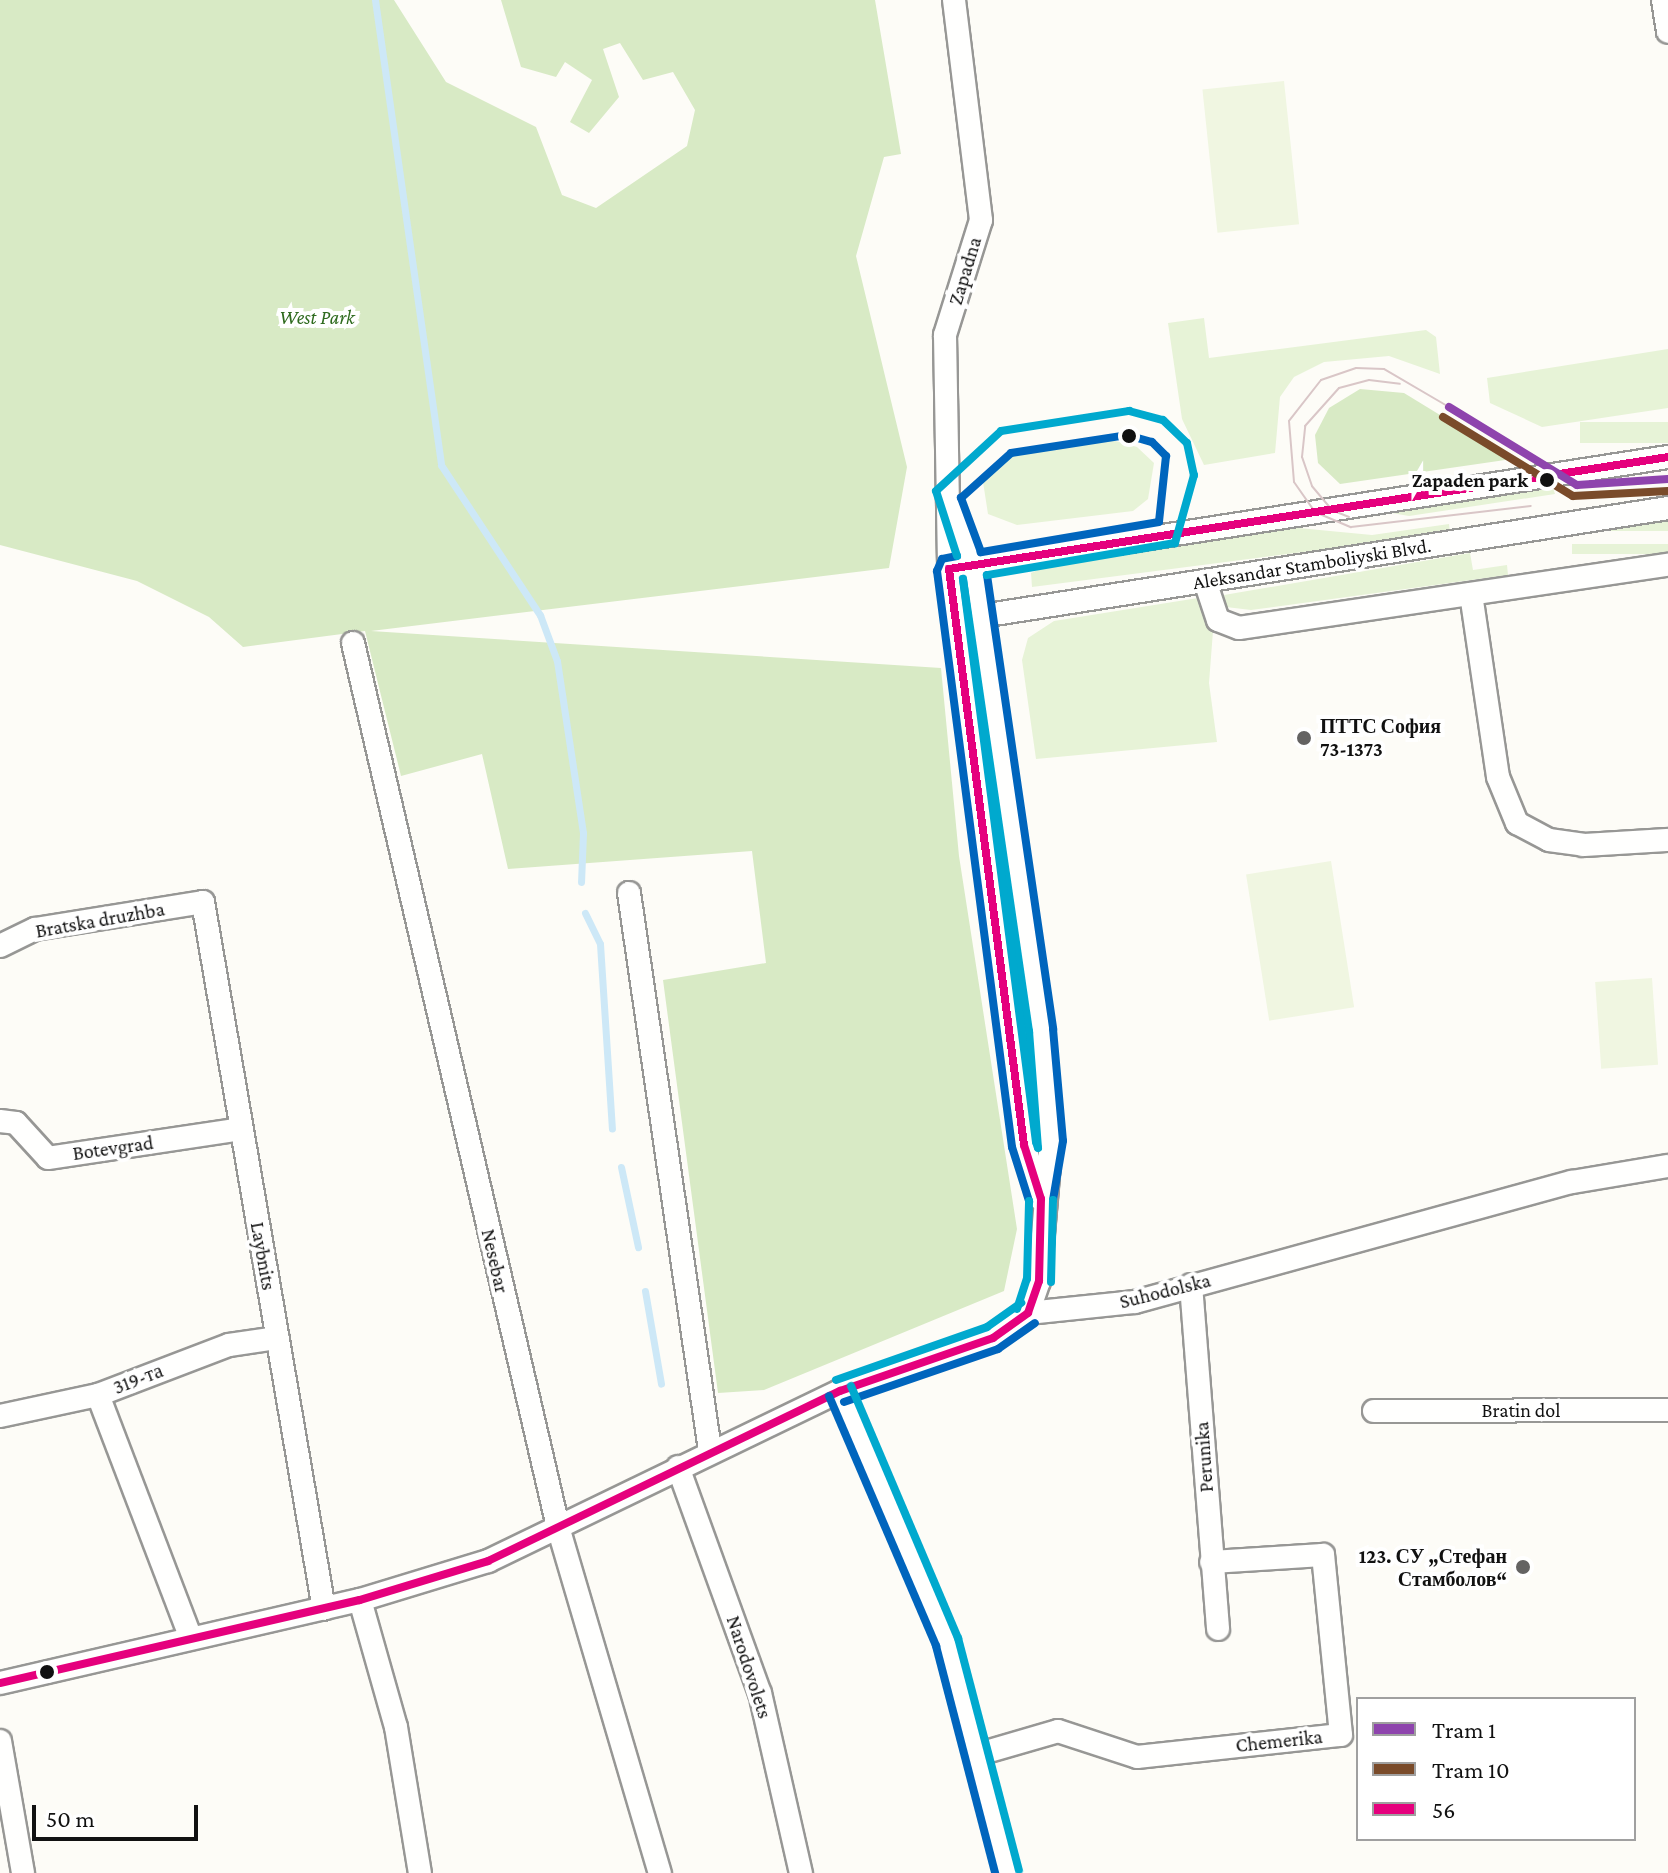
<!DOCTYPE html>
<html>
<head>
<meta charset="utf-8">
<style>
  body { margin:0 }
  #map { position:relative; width:1668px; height:1873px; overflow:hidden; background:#fdfcf7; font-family:"Crimson Pro",serif }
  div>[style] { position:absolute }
  .green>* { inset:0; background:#e7f3d7; transform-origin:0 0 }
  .forest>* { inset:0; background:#d8eac5 }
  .pitch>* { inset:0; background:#f0f6e1; transform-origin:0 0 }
  .stream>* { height:7px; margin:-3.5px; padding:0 3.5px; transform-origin:3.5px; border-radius:3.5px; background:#cde8f7 }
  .roads { filter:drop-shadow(2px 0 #979795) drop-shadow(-2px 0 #979795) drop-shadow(0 2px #979795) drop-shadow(0 -2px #979795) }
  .minor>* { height:22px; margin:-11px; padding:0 11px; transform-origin:11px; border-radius:11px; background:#fffffe }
  .tram>* { height:2px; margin:-1px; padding:0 1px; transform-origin:1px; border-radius:1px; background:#d9c6c7 }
  .bus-1>* { height:8px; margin:-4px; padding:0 4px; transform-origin:4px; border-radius:4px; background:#e5007d }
  .bus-2>* { height:8px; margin:-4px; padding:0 4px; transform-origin:4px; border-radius:4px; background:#0065bd }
  .bus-3>* { height:8px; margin:-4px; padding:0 4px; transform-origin:4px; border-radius:4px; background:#00a9ce }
  .tram-1>* { height:8px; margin:-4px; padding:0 4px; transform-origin:4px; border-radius:4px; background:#8e44ad }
  .tram-2>* { height:8px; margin:-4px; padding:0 4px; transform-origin:4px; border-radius:4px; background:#7a4b2a }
  .dots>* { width:22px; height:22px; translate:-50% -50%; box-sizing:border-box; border:4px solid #fff; border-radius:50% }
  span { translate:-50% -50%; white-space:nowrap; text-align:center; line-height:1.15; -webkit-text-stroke:8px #fff; paint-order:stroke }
  .street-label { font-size:20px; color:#111 }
  .park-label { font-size:20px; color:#2f6b1f; font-style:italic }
  .stop-label { font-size:20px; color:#111; font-weight:700 }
  .right { translate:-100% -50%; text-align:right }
  .poi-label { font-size:20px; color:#111; font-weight:700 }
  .left { translate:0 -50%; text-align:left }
  .legend { position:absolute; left:1356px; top:1697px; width:280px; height:144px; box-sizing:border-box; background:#fff; border:2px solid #a0a0a0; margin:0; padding:10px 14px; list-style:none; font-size:24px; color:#111 }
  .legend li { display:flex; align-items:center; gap:16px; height:40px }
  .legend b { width:40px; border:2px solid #a0a0a0 }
  .scale { position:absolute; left:32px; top:1805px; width:166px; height:36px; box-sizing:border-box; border:4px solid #111; border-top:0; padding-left:10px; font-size:24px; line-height:28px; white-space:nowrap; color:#111; -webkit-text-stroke:6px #fff; paint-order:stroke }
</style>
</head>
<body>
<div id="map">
  <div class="green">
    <i style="clip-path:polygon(1204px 318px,1209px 358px,1426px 330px,1436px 337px,1440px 374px,1389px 356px,1324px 362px,1294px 377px,1280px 397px,1275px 453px,1204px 465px,1182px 419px,1168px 323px)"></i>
    <i style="clip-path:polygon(1668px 349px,1668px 408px,1542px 427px,1490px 403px,1487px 378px)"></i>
    <i style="left:1668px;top:422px;width:21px;height:88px;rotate:90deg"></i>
    <i style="clip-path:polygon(1112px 440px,1137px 447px,1154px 463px,1148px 499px,1133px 511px,1017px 525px,988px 514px,983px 482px,1001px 458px)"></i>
    <i style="clip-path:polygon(1552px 485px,1555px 494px,1409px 516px,1380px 511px)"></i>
    <i style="left:1668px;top:519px;width:12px;height:101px;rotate:90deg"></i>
    <i style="clip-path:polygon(1449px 524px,1450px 533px,1032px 587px,1031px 573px,1042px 568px,1288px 527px,1372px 535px)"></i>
    <i style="left:1668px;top:544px;width:10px;height:96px;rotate:90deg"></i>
    <i style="clip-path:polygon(1470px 553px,1473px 570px,1507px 565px,1508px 575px,1251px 610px,1226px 607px,1224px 595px)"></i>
    <i style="clip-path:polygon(1198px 598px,1213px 631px,1209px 683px,1217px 742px,1036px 759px,1022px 660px,1028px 638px,1054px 621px)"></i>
  </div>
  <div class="forest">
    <i style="clip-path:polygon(0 0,394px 0,446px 82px,536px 127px,562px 195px,596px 208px,687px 146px,695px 110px,673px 72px,643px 80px,620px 43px,603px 49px,619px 97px,589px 133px,570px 122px,592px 80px,565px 62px,556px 77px,521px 67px,501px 0,875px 0,901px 154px,884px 157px,856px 256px,907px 467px,889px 568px,371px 631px,941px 668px,959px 856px,1017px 1229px,1004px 1291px,764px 1390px,718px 1393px,663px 980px,766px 963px,752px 851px,508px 869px,482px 754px,401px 776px,365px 631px,243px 647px,209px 617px,137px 581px,0 545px)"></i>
    <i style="clip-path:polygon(1360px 389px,1404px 393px,1512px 459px,1340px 484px,1318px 463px,1315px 435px,1329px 408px)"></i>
  </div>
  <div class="pitch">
    <i style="left:1284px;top:81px;width:144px;height:82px;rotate:84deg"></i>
    <i style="left:1331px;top:861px;width:148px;height:86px;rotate:81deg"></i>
    <i style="left:1652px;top:978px;width:87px;height:57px;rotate:86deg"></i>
  </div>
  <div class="stream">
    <i style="left:375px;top:0;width:470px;rotate:81.9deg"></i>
    <i style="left:441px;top:465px;width:180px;rotate:56.6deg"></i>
    <i style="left:540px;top:615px;width:49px;rotate:69.7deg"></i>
    <i style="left:557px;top:661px;width:174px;rotate:81.4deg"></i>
    <i style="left:583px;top:833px;width:49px;rotate:92.3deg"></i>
    <i style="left:585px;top:913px;width:34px;rotate:64deg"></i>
    <i style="left:600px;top:944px;width:185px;rotate:86.3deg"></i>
    <i style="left:621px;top:1167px;width:82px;rotate:78deg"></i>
    <i style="left:645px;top:1291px;width:94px;rotate:80.2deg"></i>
  </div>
  <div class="roads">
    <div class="minor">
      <i style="left:954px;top:0;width:222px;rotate:83deg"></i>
      <i style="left:981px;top:220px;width:121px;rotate:107.4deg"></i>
      <i style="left:945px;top:335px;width:234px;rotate:89deg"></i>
      <i style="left:949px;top:569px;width:581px;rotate:82.58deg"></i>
      <i style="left:1024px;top:1145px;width:57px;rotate:72.5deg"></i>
      <i style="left:1663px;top:0;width:32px;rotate:81deg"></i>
      <i style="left:951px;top:503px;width:66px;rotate:70.5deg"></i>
      <i style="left:973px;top:565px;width:470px;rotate:81.7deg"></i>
      <i style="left:1041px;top:1030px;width:111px;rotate:84.9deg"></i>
      <i style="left:1051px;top:1141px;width:141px;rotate:94.9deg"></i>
      <i style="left:1039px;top:1281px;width:34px;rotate:109deg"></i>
      <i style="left:958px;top:568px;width:719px;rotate:-8.89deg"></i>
      <i style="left:1205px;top:581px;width:41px;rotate:71.6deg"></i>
      <i style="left:1218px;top:620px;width:22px;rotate:21deg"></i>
      <i style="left:1239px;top:628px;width:434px;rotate:-8.4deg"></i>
      <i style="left:1471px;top:594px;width:185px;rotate:81.6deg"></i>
      <i style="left:1498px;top:777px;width:50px;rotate:67.6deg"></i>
      <i style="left:1517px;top:823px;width:36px;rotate:28deg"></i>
      <i style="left:1549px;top:840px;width:34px;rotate:8deg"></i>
      <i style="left:1583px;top:845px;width:85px;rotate:-3.4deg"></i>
      <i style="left:969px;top:618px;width:708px;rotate:-8.94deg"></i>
      <i style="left:353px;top:643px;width:907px;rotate:76.94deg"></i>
      <i style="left:558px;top:1527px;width:361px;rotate:73.6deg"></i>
      <i style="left:629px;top:893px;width:563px;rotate:81.73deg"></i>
      <i style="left:0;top:946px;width:39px;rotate:-26deg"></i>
      <i style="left:35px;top:929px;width:170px;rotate:-9.1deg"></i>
      <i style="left:203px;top:902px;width:717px;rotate:80.29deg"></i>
      <i style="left:0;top:1121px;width:16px;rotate:7deg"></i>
      <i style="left:16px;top:1123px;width:47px;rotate:47.6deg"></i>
      <i style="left:48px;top:1158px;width:195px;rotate:-8.5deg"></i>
      <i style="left:1191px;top:1285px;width:345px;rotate:85.5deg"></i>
      <i style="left:840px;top:1391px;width:273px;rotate:66.9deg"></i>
      <i style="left:947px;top:1642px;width:239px;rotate:75.4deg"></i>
      <i style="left:98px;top:1395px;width:260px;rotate:69.1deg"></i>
      <i style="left:1374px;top:1411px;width:294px;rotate:-0.2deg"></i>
      <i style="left:0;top:1416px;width:100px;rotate:-12.1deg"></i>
      <i style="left:98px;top:1395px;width:140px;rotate:-20.9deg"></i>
      <i style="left:229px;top:1345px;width:49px;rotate:-8.3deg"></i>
      <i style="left:678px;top:1467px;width:240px;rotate:70.1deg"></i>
      <i style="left:760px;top:1693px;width:185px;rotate:77.2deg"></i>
      <i style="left:360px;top:1600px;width:132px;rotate:74.2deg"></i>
      <i style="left:396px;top:1727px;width:148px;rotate:80.7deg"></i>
      <i style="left:0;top:1683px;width:369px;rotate:-13deg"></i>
      <i style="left:360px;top:1600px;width:134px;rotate:-16.9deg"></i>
      <i style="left:488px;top:1561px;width:391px;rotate:-25.8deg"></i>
      <i style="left:840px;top:1391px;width:162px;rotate:-19.1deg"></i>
      <i style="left:993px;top:1338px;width:43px;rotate:-35.5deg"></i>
      <i style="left:1028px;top:1313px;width:108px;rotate:-5.9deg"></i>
      <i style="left:1135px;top:1302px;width:453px;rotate:-15.4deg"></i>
      <i style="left:1572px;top:1182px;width:97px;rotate:-9.5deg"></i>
      <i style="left:0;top:1741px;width:134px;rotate:80.1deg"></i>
      <i style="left:979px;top:1754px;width:82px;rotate:-16.2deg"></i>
      <i style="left:1058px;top:1731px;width:83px;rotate:18.2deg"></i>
      <i style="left:1137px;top:1757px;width:205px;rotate:-6.2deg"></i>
      <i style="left:1341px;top:1735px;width:181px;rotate:-95.7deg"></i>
      <i style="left:1323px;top:1555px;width:112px;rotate:176.4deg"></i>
    </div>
  </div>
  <div class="tram">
    <i style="left:1449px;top:407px;width:75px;rotate:-149.7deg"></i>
    <i style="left:1384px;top:369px;width:28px;rotate:-178deg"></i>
    <i style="left:1356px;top:368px;width:37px;rotate:161deg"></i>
    <i style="left:1321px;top:380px;width:52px;rotate:128deg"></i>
    <i style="left:1289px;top:421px;width:61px;rotate:85.3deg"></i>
    <i style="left:1294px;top:482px;width:37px;rotate:55deg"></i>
    <i style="left:1315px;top:512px;width:39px;rotate:23deg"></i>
    <i style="left:1351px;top:527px;width:181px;rotate:-6.7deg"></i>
    <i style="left:1349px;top:517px;width:18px;rotate:-158deg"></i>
    <i style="left:1332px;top:510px;width:31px;rotate:-130deg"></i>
    <i style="left:1312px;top:486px;width:31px;rotate:-109deg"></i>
    <i style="left:1302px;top:457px;width:31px;rotate:-84deg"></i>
    <i style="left:1305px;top:426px;width:51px;rotate:-48.2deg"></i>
    <i style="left:1339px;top:388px;width:31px;rotate:-15deg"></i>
    <i style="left:1369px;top:380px;width:31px;rotate:7deg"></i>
  </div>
  <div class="bus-1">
    <i style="left:1028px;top:1313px;width:34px;rotate:-71deg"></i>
    <i style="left:1039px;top:1281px;width:82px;rotate:-88.6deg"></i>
    <i style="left:1041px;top:1199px;width:57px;rotate:-107.5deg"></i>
    <i style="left:1024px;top:1145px;width:581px;rotate:-97.42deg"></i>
    <i style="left:949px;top:569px;width:728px;rotate:-8.85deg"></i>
    <i style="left:0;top:1683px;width:369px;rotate:-13deg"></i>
    <i style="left:360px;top:1600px;width:134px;rotate:-16.9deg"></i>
    <i style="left:488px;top:1561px;width:391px;rotate:-25.8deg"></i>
    <i style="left:840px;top:1391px;width:162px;rotate:-19.1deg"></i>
    <i style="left:993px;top:1338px;width:43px;rotate:-35.5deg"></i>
  </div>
  <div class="bus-2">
    <i style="left:1127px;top:435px;width:26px;rotate:16deg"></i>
    <i style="left:1152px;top:442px;width:20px;rotate:45deg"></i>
    <i style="left:1166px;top:456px;width:66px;rotate:96.1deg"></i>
    <i style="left:1159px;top:522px;width:181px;rotate:170.4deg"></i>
    <i style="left:981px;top:552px;width:58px;rotate:-110.3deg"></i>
    <i style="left:961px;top:498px;width:67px;rotate:-42deg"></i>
    <i style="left:1011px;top:453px;width:117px;rotate:-8.8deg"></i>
    <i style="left:957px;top:556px;width:15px;rotate:169deg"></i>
    <i style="left:942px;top:559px;width:13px;rotate:113deg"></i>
    <i style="left:937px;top:571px;width:581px;rotate:82.58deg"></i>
    <i style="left:1012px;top:1147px;width:57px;rotate:72.5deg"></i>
    <i style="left:987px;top:575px;width:459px;rotate:81.7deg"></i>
    <i style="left:1053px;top:1029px;width:112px;rotate:84.9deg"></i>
    <i style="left:1063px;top:1141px;width:60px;rotate:99.6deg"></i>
    <i style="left:829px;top:1396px;width:272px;rotate:66.8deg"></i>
    <i style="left:936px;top:1646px;width:235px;rotate:75.4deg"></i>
    <i style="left:844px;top:1402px;width:163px;rotate:-19deg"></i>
    <i style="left:998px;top:1349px;width:45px;rotate:-35.1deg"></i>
  </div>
  <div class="bus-3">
    <i style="left:957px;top:556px;width:68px;rotate:-107.9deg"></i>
    <i style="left:936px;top:491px;width:88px;rotate:-42.7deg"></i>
    <i style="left:1001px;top:431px;width:130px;rotate:-8.9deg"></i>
    <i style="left:1129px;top:411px;width:35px;rotate:15deg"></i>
    <i style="left:1163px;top:420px;width:33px;rotate:44deg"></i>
    <i style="left:1187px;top:443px;width:33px;rotate:78deg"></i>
    <i style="left:1194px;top:475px;width:71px;rotate:105.6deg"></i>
    <i style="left:1175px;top:543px;width:191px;rotate:170.3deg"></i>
    <i style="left:963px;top:579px;width:457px;rotate:81.7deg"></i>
    <i style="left:1029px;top:1031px;width:117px;rotate:85.6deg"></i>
    <i style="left:1038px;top:1148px;width:6px;rotate:-108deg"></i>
    <i style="left:1036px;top:1142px;width:568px;rotate:-97.39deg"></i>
    <i style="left:1051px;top:1282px;width:82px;rotate:-88.6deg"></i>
    <i style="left:1017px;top:1309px;width:32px;rotate:-72deg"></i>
    <i style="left:1027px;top:1279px;width:78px;rotate:-88.5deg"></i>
    <i style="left:836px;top:1380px;width:160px;rotate:-19.3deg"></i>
    <i style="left:987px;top:1327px;width:42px;rotate:-35.2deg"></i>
    <i style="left:851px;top:1386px;width:274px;rotate:67deg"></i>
    <i style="left:958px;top:1638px;width:240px;rotate:75.3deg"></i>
  </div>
  <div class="tram-1">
    <i style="left:1449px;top:407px;width:150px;rotate:31.4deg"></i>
    <i style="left:1577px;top:485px;width:91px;rotate:-3.8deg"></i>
  </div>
  <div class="tram-2">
    <i style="left:1443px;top:417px;width:152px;rotate:31.3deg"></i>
    <i style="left:1573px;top:496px;width:95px;rotate:-3deg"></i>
  </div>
  <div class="dots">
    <i style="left:1129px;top:436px;background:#111"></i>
    <i style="left:1547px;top:480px;background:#111"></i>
    <i style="left:1304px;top:738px;background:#646362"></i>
    <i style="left:1523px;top:1567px;background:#646362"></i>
    <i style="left:47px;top:1672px;background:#111"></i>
  </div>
  <div class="street-label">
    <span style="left:965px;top:271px;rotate:-73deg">Zapadna</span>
    <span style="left:1312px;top:564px;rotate:-9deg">Aleksandar Stamboliyski Blvd.</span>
    <span style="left:100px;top:920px;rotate:-10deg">Bratska druzhba</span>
    <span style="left:113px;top:1148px;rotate:-8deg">Botevgrad</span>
    <span style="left:263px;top:1256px;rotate:80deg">Laybnits</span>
    <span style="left:495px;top:1261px;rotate:77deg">Nesebar</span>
    <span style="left:1165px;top:1291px;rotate:-14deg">Suhodolska</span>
    <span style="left:138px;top:1379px;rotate:-21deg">319-та</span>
    <span style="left:1521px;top:1410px">Bratin dol</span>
    <span style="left:1204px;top:1457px;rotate:-94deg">Perunika</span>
    <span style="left:749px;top:1667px;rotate:72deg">Narodovolets</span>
    <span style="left:1279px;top:1741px;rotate:-6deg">Chemerika</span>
  </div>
  <div class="park-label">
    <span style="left:317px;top:317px">West Park</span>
  </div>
  <div class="stop-label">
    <span class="right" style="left:1528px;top:480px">Zapaden park</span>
  </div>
  <div class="poi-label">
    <span class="left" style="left:1320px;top:738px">ПТТС София<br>73-1373</span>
    <span class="right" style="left:1507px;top:1568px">123. СУ „Стефан<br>Стамболов“</span>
  </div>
  <ul class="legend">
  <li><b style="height:10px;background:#8e44ad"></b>Tram 1</li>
  <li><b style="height:10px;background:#7a4b2a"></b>Tram 10</li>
  <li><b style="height:10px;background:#e5007d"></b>56</li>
  </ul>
  <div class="scale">50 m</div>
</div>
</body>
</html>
